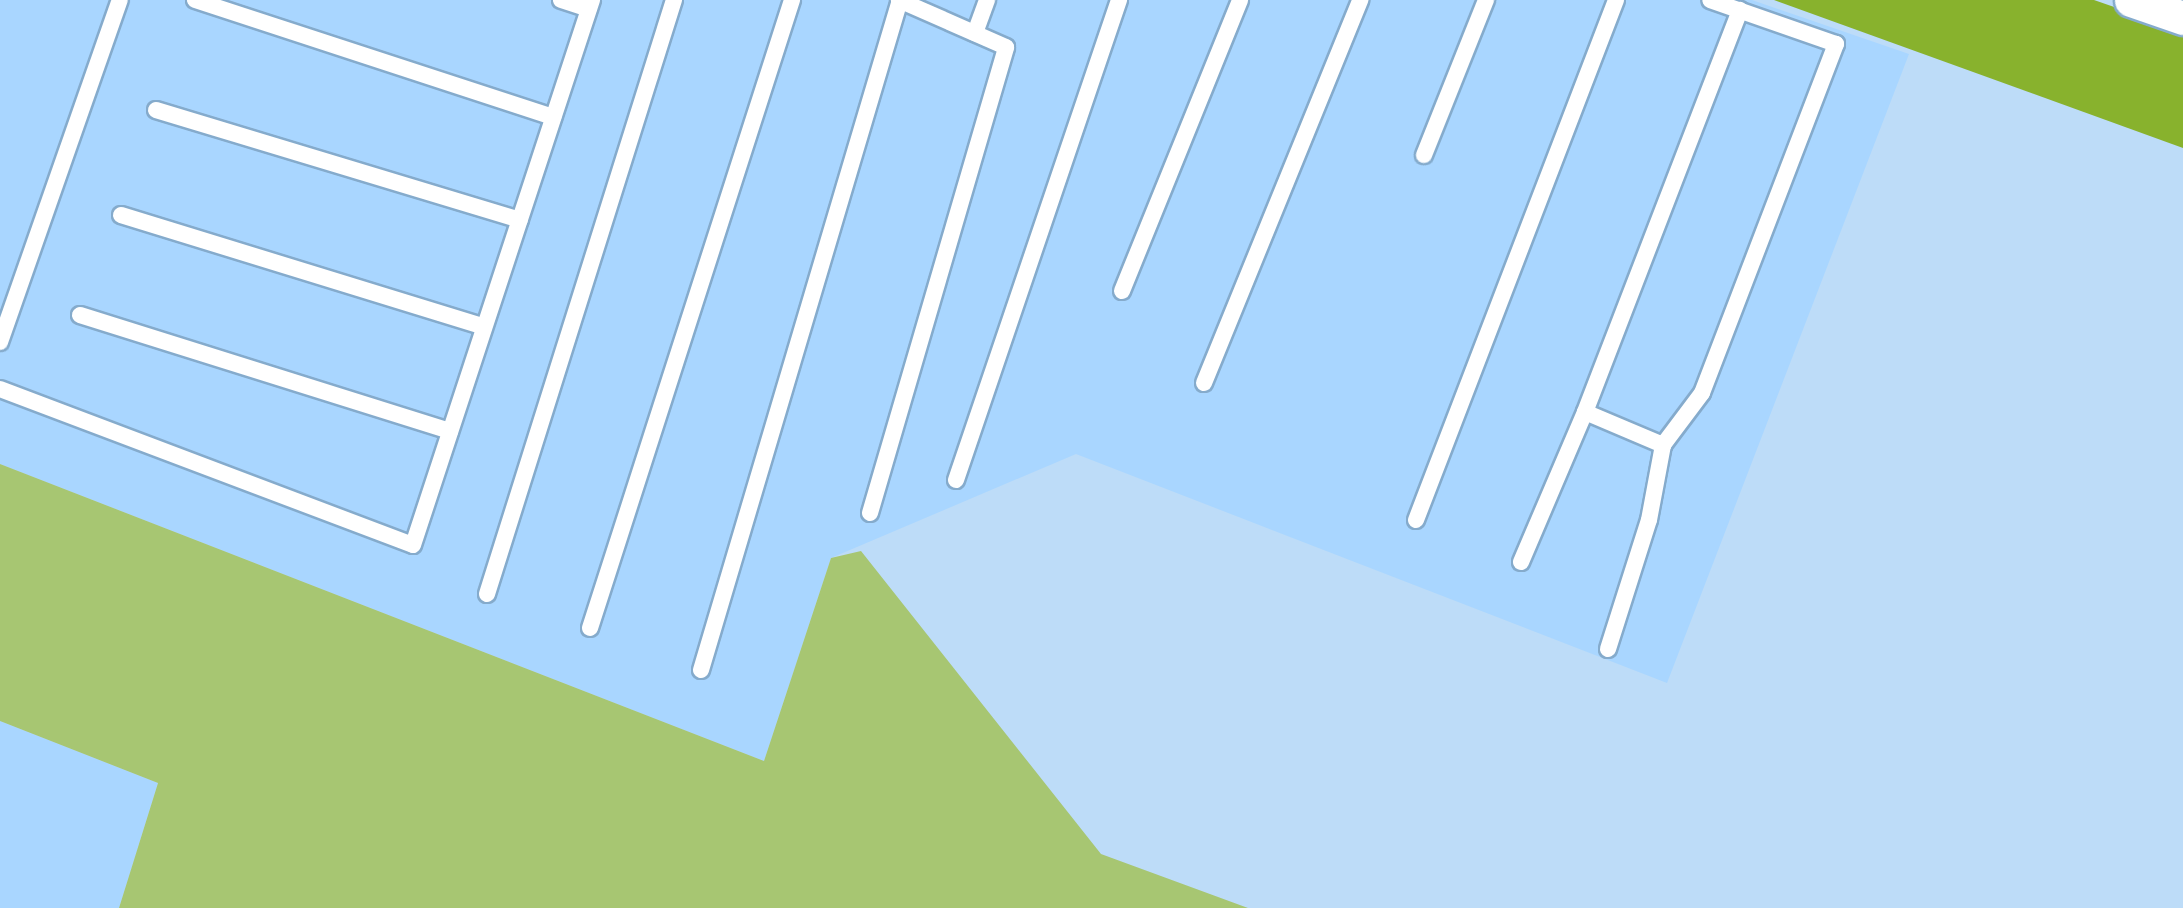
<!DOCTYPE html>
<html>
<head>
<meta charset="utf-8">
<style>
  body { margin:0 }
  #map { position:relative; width:2183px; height:908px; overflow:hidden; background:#bddcf8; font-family:"Alegreya Sans",sans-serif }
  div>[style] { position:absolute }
  .built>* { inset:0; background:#a9d6ff }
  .green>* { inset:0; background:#a7c672 }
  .forest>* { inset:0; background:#88b22d }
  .roads { filter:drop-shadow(2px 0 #85abcc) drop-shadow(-2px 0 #85abcc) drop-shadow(0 2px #85abcc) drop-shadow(0 -2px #85abcc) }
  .service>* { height:16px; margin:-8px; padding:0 8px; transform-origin:8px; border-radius:8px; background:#fff }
  .minor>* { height:33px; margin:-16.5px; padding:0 16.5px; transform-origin:16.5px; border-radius:16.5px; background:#fff }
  span { translate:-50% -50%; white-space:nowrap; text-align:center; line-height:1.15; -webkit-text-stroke:4.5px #d1e9fe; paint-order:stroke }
</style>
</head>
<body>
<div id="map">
  <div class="built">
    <i style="clip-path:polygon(0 0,1752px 0,1909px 54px,1667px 683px,1076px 454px,831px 558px,764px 761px,0 464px)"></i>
    <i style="clip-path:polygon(0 721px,158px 783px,119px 908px,0 908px)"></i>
  </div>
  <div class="green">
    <i style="clip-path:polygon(0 464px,764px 761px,831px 558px,861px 551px,1101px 854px,1248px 908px,119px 908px,158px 783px,0 721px)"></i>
  </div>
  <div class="forest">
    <i style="clip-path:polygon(1774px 0,2094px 0,2183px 31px,2183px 148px)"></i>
  </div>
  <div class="roads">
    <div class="service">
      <i style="left:195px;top:0;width:377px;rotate:18.1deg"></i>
      <i style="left:561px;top:0;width:29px;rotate:18deg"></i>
      <i style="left:975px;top:33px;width:35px;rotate:-70deg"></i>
      <i style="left:156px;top:110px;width:380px;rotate:16.8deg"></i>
      <i style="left:1424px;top:155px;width:167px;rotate:-68.2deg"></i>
      <i style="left:121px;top:215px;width:380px;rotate:17.1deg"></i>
      <i style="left:1122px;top:291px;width:314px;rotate:-67.9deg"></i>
      <i style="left:80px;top:315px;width:388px;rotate:17.4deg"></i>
      <i style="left:0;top:342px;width:362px;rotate:-70.7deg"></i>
      <i style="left:1204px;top:383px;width:414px;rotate:-67.8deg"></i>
      <i style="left:0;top:389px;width:441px;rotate:20.7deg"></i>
      <i style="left:413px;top:545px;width:574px;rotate:-71.82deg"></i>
      <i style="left:1585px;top:412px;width:431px;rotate:-68.9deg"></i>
      <i style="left:956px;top:480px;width:507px;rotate:-71.24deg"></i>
      <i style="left:870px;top:513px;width:485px;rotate:-73.7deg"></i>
      <i style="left:1006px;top:47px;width:117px;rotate:-156.3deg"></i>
      <i style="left:1416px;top:520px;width:557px;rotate:-68.96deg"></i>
      <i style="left:1521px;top:562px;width:163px;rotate:-66.9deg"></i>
      <i style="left:1585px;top:412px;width:85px;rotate:22.9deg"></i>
      <i style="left:1663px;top:445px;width:65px;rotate:-53.1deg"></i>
      <i style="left:1702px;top:393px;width:374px;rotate:-69deg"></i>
      <i style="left:1836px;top:44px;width:133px;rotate:-160.8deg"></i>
      <i style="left:487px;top:594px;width:623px;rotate:-72.53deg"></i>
      <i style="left:590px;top:628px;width:660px;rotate:-72.17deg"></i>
      <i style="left:1608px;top:649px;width:135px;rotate:-72.4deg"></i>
      <i style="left:1649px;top:520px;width:76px;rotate:-79.4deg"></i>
      <i style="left:701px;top:670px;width:699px;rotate:-73.46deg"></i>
    </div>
    <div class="minor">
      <i style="left:2131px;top:0;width:55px;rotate:19.1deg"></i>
    </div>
  </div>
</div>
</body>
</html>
